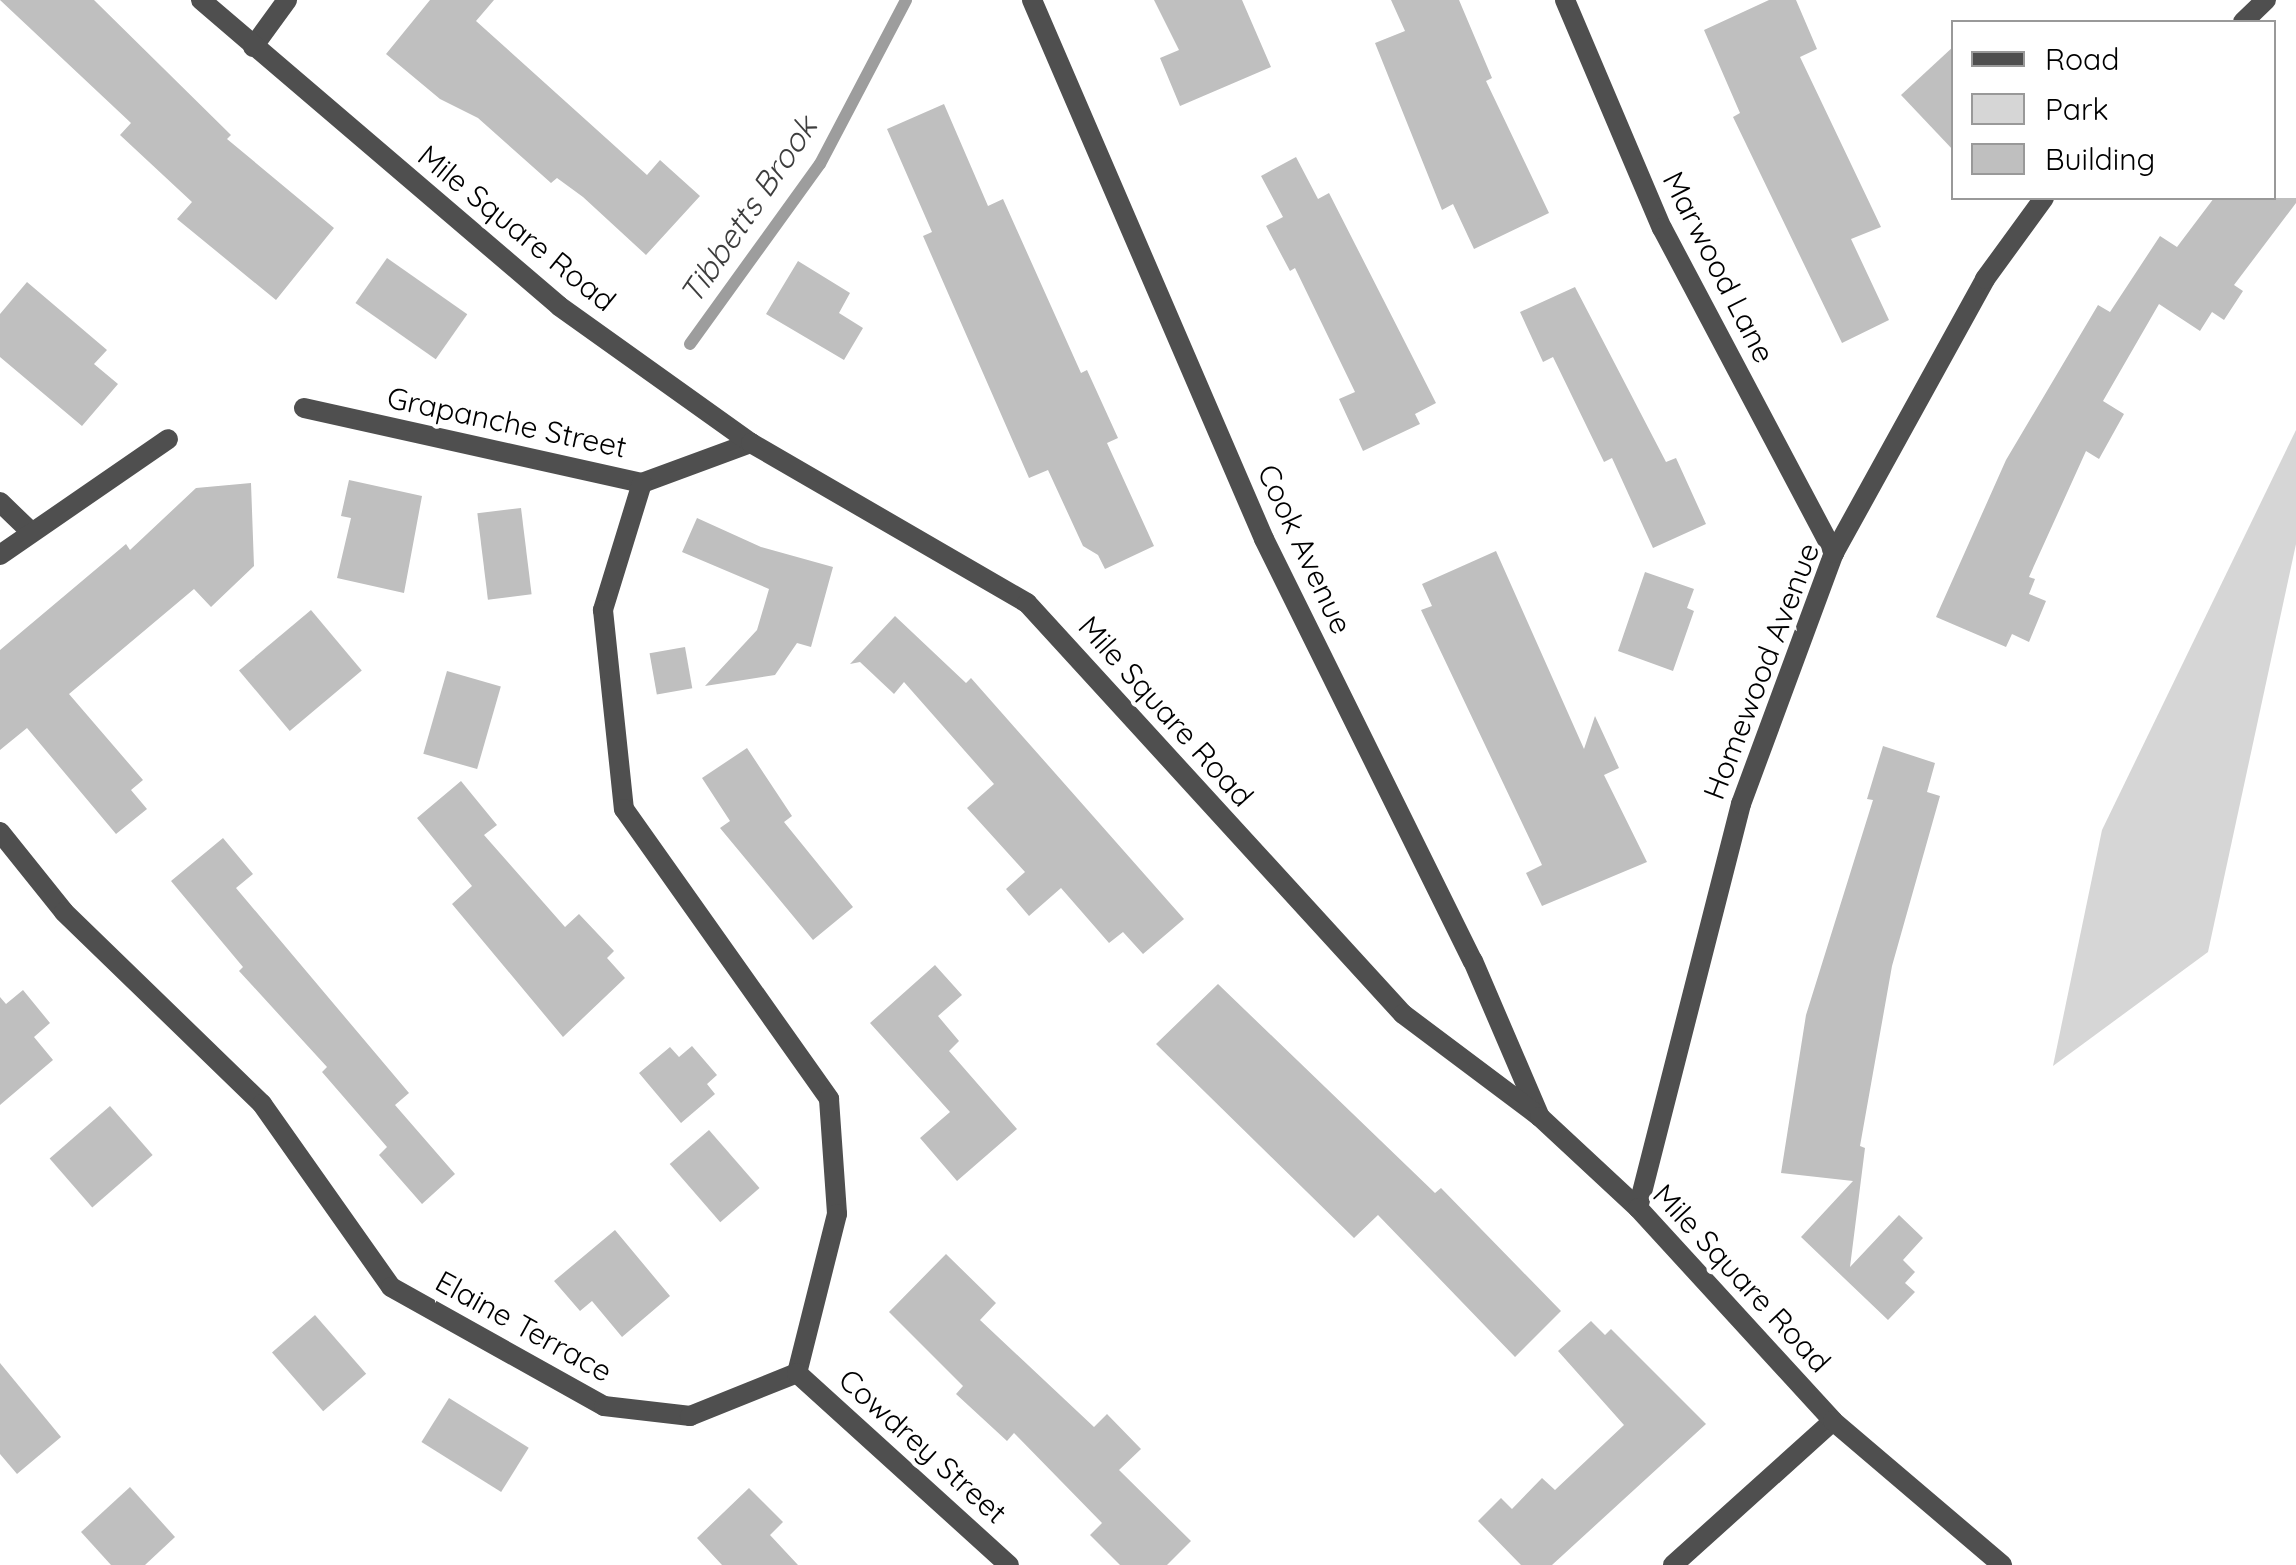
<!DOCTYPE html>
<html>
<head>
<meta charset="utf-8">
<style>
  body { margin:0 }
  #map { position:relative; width:2296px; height:1565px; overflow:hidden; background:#fff; font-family:Quicksand,sans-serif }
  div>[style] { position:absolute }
  .green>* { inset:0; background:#d6d6d6 }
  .stream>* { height:12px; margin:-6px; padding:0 6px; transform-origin:6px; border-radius:6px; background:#9d9d9d }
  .building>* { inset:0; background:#bfbfbf; transform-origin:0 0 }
  .minor>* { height:20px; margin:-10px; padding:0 10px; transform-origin:10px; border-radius:10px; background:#4f4f4f }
  .tertiary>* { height:20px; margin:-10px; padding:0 10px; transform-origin:10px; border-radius:10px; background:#4f4f4f }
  span { translate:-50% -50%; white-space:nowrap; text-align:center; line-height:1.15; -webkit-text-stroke:9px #fff; paint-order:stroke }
  .street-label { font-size:30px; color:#000 }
  .water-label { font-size:32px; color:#3e3e3e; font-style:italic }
  .legend { position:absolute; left:1951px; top:20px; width:325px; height:180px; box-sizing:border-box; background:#fff; border:2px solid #999; margin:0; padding:12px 18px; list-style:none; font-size:30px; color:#000 }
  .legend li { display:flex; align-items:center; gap:20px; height:50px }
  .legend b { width:50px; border:2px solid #999 }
</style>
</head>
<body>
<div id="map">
  <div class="green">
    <i style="clip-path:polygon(2296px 430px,2296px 544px,2208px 952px,2053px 1066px,2102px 830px)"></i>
  </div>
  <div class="stream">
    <i style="left:690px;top:344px;width:222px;rotate:-54.2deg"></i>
    <i style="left:820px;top:164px;width:185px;rotate:-62.3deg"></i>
  </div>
  <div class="building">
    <i style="clip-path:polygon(0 0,94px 0,231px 135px,227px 139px,334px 228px,276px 300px,177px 219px,192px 202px,120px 135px,131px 123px)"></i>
    <i style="clip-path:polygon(430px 0,494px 0,476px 21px,647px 175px,660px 160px,700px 196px,646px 255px,583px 197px,557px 178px,551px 183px,478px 118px,440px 99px,386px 54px)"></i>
    <i style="clip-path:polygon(1154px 0,1242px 0,1271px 67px,1180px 106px,1160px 58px,1179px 50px)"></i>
    <i style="clip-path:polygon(1391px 0,1459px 0,1492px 78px,1486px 81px,1549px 213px,1474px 249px,1453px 204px,1442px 210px,1375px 43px,1405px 31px)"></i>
    <i style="clip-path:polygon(1769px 0,1796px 0,1817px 49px,1800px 57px,1881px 227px,1851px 239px,1889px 320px,1842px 343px,1733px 117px,1740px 113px,1704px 30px)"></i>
    <i style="clip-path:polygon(1954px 46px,1954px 151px,1901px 95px)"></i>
    <i style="clip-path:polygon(944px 104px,988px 206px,1003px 199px,1081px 373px,1087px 370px,1118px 438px,1107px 443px,1154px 546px,1105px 569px,1098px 555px,1083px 546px,1048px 470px,1029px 478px,923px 236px,932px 232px,887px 129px)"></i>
    <i style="clip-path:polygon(1296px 157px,1318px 199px,1329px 193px,1436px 403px,1415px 414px,1420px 424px,1363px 451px,1339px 399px,1355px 392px,1295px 268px,1290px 271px,1266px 226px,1283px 217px,1261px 176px)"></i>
    <i style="clip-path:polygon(2214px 198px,2296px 198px,2296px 203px,2234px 285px,2243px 291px,2224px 320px,2212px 312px,2200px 331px,2159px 304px,2103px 401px,2124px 414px,2099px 459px,2086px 451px,2029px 577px,2035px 579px,2029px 594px,2046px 601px,2029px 642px,2012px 634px,2006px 647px,1936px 617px,2006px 460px,2098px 305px,2110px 312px,2160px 236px,2177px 247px)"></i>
    <i style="left:387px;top:258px;width:98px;height:55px;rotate:35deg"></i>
    <i style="clip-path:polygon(798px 261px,850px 293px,839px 313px,863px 328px,844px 360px,766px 314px)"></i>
    <i style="clip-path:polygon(27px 282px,107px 350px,94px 364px,118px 384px,82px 426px,0 357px,0 314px)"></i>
    <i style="clip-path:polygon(1575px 287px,1666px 462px,1676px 458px,1706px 524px,1653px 548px,1612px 458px,1604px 462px,1553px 357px,1543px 362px,1520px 312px)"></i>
    <i style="clip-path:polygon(349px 480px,422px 496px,404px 593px,337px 578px,351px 518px,341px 516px)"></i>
    <i style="clip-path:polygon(251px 483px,254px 566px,211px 607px,194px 589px,69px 694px,143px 780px,131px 790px,147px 809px,116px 834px,27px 728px,0 750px,0 650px,126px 544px,130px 550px,196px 488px)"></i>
    <i style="left:521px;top:508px;width:87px;height:44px;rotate:83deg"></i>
    <i style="clip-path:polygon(697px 518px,761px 547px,833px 567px,811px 647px,797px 643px,775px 675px,705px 686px,757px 630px,769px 589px,682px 552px)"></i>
    <i style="clip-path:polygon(1496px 551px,1584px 749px,1595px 716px,1619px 768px,1604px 775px,1647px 862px,1542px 906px,1526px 873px,1542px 865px,1421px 610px,1432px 606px,1422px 584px)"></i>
    <i style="clip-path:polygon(1645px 572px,1694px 589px,1687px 608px,1694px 611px,1673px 671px,1618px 651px)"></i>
    <i style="left:311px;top:610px;width:79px;height:94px;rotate:50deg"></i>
    <i style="clip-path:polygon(895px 616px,966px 683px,971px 678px,1184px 919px,1143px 954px,1123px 932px,1109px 943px,1061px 888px,1029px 916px,1006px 889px,1025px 872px,967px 808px,994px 784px,904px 682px,894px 694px,860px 662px,850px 664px)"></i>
    <i style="left:685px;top:647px;width:42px;height:36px;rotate:80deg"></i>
    <i style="left:447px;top:671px;width:56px;height:86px;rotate:16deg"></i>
    <i style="clip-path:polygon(1883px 746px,1935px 763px,1927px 792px,1940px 796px,1892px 966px,1860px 1146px,1865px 1148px,1850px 1267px,1899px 1215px,1923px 1238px,1903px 1260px,1915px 1272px,1905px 1283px,1915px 1292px,1888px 1320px,1801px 1237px,1853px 1181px,1781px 1173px,1806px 1015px,1873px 800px,1867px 799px)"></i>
    <i style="clip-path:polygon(747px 748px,792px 816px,784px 822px,853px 907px,813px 940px,720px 828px,730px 821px,702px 778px)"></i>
    <i style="clip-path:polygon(461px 781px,497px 825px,484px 835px,565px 927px,579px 914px,614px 951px,607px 958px,625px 978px,563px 1037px,452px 904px,472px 886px,417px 818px)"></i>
    <i style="clip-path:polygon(223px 838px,253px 874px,236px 888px,409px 1093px,395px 1105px,455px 1174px,422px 1204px,379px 1155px,387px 1147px,322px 1072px,327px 1067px,239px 971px,243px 967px,171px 881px)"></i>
    <i style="clip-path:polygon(935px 965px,962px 995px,938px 1016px,959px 1041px,949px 1051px,1017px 1129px,957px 1181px,920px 1138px,950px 1112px,870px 1023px)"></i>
    <i style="clip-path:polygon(1218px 984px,1435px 1193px,1441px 1188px,1561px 1311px,1515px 1357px,1378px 1215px,1354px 1238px,1156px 1044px)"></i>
    <i style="clip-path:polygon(23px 990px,50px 1023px,34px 1037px,53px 1060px,0 1105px,0 997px,6px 1004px)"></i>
    <i style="clip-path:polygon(692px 1046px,717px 1075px,707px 1084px,715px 1094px,681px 1123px,639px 1073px,670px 1047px,679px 1057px)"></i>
    <i style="left:110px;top:1106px;width:65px;height:80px;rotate:49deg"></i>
    <i style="left:709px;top:1130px;width:77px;height:52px;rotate:49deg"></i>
    <i style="clip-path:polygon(615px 1230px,670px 1296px,622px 1337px,592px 1301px,580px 1311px,554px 1281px)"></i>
    <i style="clip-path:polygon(946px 1254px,996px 1303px,980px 1320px,1094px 1427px,1107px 1414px,1141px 1449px,1119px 1470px,1191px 1541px,1167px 1565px,1120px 1565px,1090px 1535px,1102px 1523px,1014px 1433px,1007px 1441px,956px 1394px,963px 1386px,889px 1312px)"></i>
    <i style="left:315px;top:1315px;width:78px;height:57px;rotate:49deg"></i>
    <i style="clip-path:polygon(1591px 1321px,1605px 1335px,1611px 1329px,1706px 1424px,1552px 1565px,1521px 1565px,1478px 1521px,1501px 1498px,1512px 1509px,1542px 1478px,1555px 1490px,1624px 1425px,1558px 1351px)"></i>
    <i style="clip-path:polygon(0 1363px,61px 1437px,17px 1474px,0 1454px)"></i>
    <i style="left:449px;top:1398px;width:94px;height:52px;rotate:32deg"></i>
    <i style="clip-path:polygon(130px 1487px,175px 1537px,145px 1565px,111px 1565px,81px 1532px)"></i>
    <i style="clip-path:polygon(749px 1488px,783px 1522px,770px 1535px,798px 1565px,722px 1565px,697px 1538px)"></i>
  </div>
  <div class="minor">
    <i style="left:1032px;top:0;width:587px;rotate:66.71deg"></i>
    <i style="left:1264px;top:539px;width:471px;rotate:63.7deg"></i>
    <i style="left:1473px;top:961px;width:170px;rotate:66.8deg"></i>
    <i style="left:1565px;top:0;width:248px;rotate:67deg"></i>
    <i style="left:1662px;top:228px;width:368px;rotate:62.1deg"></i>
    <i style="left:2243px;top:22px;width:32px;rotate:-44deg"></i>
    <i style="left:253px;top:47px;width:58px;rotate:-54.1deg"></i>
    <i style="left:304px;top:408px;width:346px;rotate:12.5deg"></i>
    <i style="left:642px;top:483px;width:116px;rotate:-20.2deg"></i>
    <i style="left:642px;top:483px;width:133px;rotate:107.1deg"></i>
    <i style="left:603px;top:610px;width:200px;rotate:84deg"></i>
    <i style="left:624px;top:809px;width:355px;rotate:54.7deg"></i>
    <i style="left:829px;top:1099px;width:115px;rotate:86deg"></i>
    <i style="left:837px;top:1214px;width:164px;rotate:104.1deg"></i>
    <i style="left:0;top:502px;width:40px;rotate:44deg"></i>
    <i style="left:0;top:555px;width:204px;rotate:-34.6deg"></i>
    <i style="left:0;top:832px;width:102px;rotate:51.3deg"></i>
    <i style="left:64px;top:912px;width:276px;rotate:44.1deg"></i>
    <i style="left:262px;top:1104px;width:224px;rotate:54.8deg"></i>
    <i style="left:391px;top:1287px;width:244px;rotate:29.2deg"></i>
    <i style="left:604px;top:1406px;width:87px;rotate:6.6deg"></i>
    <i style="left:690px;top:1416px;width:115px;rotate:-21.9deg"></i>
    <i style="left:1638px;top:1208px;width:417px;rotate:-75.7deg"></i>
    <i style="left:1741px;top:804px;width:268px;rotate:-69.7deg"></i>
    <i style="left:1834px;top:553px;width:313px;rotate:-61.1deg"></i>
    <i style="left:1985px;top:279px;width:100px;rotate:-53.9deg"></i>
    <i style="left:797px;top:1373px;width:286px;rotate:42.2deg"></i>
    <i style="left:1673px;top:1565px;width:215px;rotate:-42deg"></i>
  </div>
  <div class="tertiary">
    <i style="left:201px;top:0;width:471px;rotate:40.5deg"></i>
    <i style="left:559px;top:306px;width:236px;rotate:35.5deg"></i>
    <i style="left:751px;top:443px;width:319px;rotate:30.1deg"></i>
    <i style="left:1027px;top:603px;width:557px;rotate:47.55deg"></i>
    <i style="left:1403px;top:1014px;width:171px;rotate:36.9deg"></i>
    <i style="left:1540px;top:1117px;width:134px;rotate:42.9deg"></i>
    <i style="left:1638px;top:1208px;width:289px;rotate:47.5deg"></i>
    <i style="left:1833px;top:1421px;width:222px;rotate:40.4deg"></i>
  </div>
  <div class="street-label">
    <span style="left:517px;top:228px;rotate:39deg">Mile Square Road</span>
    <span style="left:1719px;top:267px;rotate:63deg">Marwood Lane</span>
    <span style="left:507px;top:422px;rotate:12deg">Grapanche Street</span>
    <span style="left:1305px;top:549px;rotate:65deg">Cook Avenue</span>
    <span style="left:1761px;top:671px;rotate:-69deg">Homewood Avenue</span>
    <span style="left:1166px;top:711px;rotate:48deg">Mile Square Road</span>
    <span style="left:1742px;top:1278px;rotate:47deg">Mile Square Road</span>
    <span style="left:524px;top:1326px;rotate:29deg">Elaine Terrace</span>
    <span style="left:923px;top:1446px;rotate:42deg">Cowdrey Street</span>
  </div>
  <div class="water-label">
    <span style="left:748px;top:210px;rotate:-56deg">Tibbetts Brook</span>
  </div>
  <ul class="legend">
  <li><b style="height:12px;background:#4f4f4f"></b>Road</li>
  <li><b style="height:28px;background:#d6d6d6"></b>Park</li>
  <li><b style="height:28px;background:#bfbfbf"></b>Building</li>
  </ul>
</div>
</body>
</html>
